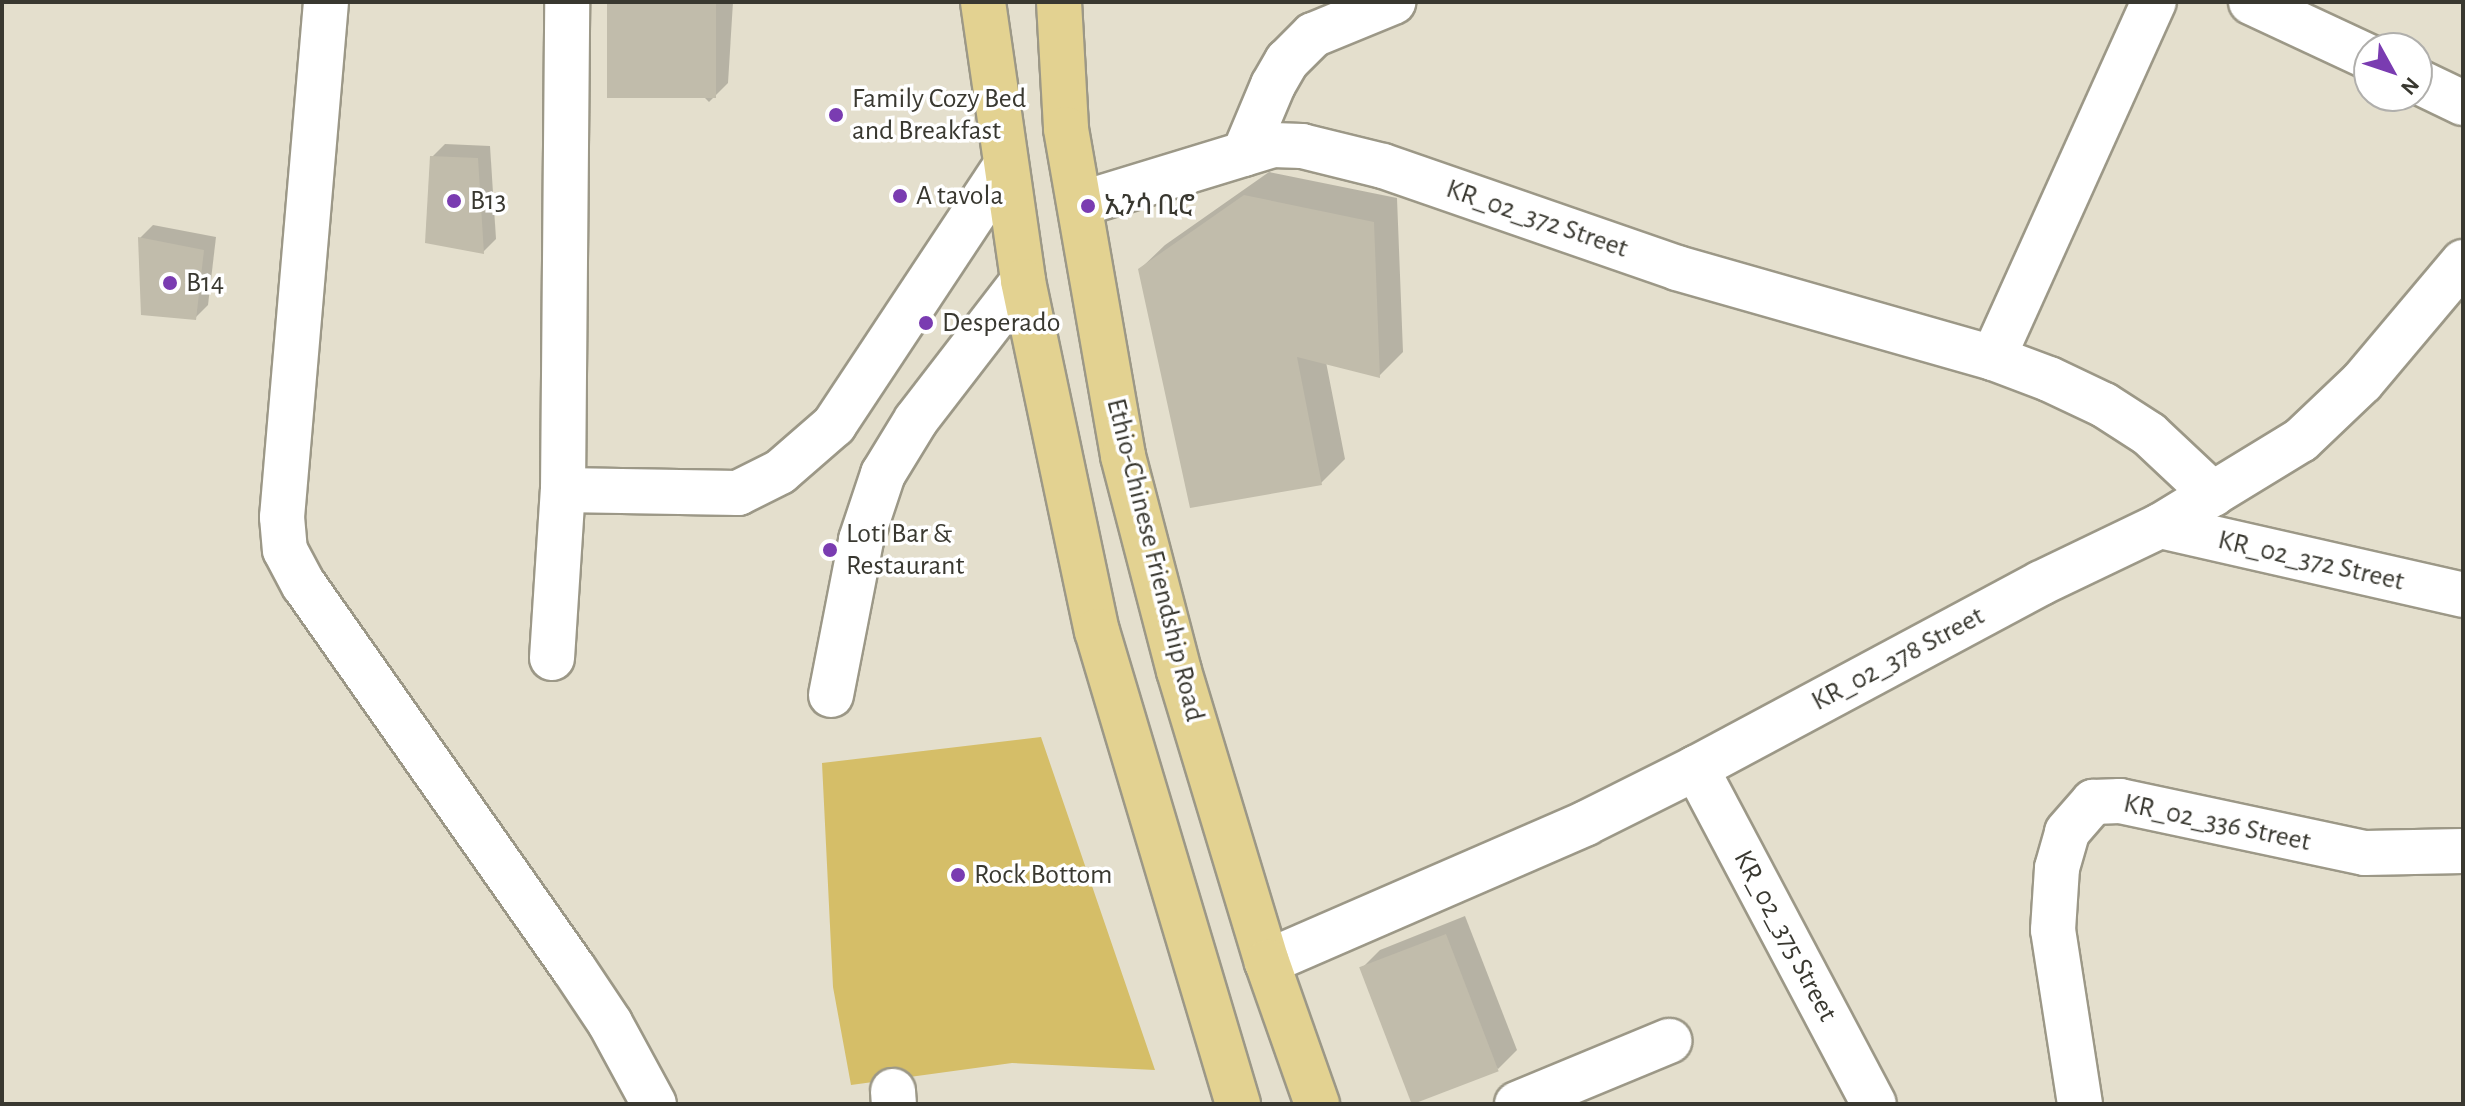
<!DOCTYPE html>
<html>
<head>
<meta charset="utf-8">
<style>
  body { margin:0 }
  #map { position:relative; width:2465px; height:1106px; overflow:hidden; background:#e4dfcd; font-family:"Alegreya Sans","Noto Sans Ethiopic",sans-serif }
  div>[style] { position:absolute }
  .green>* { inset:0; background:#d5be68 }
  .shadow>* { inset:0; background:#0003 }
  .building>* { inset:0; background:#c1bcab; transform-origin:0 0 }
  .roads { filter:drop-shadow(2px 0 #9c9887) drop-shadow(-2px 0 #9c9887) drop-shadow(0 2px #9c9887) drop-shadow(0 -2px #9c9887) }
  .street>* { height:44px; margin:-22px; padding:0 22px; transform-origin:22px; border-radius:22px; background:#fff }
  .primary>* { height:44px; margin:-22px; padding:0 22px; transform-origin:22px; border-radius:22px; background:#e3d291 }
  .dots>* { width:22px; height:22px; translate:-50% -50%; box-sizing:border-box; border:4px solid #fff; border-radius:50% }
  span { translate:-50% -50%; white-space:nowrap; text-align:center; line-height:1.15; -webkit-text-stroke:7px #fff; paint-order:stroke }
  .poi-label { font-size:28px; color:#393830 }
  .left { translate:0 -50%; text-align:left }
  .street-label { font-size:28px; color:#393830 }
  .frame { position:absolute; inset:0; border:4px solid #393830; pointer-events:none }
  .north { position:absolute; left:2353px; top:32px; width:80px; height:80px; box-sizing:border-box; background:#fff; border:2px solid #b0afac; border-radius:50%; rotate:130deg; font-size:22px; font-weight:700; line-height:32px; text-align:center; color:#393830 }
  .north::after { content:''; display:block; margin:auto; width:28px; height:36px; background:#7a3cb1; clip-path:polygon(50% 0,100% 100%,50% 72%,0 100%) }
</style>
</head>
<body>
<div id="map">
  <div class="green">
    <i style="clip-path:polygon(1041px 737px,1155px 1070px,1012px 1063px,851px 1085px,833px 987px,822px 763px)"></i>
  </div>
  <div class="shadow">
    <i style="clip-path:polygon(609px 2px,733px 2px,728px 83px,709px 102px)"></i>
    <i style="clip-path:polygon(445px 144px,490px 146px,496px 239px,483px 252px,432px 157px)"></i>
    <i style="clip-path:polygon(1269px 172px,1397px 198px,1403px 352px,1379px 376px,1326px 362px,1345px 459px,1321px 483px,1140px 269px,1165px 245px)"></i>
    <i style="clip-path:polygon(153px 225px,216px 237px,208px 305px,195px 318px,140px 238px)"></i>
    <i style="clip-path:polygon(1465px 916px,1517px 1050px,1498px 1069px,1361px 969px,1380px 950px)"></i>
  </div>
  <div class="building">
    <i style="left:607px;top:2px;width:109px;height:96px"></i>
    <i style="clip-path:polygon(430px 156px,478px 158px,484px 254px,425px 243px)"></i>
    <i style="clip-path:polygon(1244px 195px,1374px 222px,1380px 378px,1297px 357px,1322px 485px,1190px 508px,1138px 269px)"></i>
    <i style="clip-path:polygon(138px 237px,204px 250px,196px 320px,141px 315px)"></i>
    <i style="left:1446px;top:934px;width:147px;height:93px;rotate:69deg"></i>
  </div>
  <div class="roads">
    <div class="street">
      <i style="left:326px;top:2px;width:517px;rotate:94.88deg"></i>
      <i style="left:282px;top:517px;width:33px;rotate:85deg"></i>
      <i style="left:285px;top:550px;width:40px;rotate:62deg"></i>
      <i style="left:304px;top:585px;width:469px;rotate:54.9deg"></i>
      <i style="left:574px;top:969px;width:65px;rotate:56.3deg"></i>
      <i style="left:610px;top:1023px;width:92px;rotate:61.5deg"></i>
      <i style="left:2251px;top:2px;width:130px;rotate:25deg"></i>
      <i style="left:2417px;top:81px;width:51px;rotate:25.6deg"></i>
      <i style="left:1244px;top:154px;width:75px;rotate:-67.2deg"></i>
      <i style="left:1273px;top:85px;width:28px;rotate:-60deg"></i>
      <i style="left:1287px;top:61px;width:37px;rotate:-45deg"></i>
      <i style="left:1313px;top:35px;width:87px;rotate:-22.4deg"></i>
      <i style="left:1080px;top:204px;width:202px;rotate:-17deg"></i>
      <i style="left:1273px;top:145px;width:29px;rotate:2deg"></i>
      <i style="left:1302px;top:146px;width:83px;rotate:13.9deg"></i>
      <i style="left:1383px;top:166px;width:311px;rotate:19.1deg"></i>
      <i style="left:1677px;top:268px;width:329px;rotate:15.9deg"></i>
      <i style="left:1993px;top:358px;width:60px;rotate:20.6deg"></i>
      <i style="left:2049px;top:379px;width:61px;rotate:25.3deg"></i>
      <i style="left:2104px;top:405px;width:54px;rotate:32.8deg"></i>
      <i style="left:2149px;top:434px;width:88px;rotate:43.2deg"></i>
      <i style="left:1993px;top:358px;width:391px;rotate:-65.7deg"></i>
      <i style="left:563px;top:490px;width:175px;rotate:1deg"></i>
      <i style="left:738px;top:493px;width:47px;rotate:-26.6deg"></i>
      <i style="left:780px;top:472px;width:72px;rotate:-41deg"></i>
      <i style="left:834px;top:425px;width:310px;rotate:-56.5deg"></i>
      <i style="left:2160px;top:526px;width:311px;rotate:12.8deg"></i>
      <i style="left:552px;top:658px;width:168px;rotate:-86.3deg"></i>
      <i style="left:563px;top:490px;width:488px;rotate:-89.5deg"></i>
      <i style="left:831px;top:695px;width:158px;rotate:-79deg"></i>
      <i style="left:861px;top:540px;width:70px;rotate:-71.6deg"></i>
      <i style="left:883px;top:474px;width:63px;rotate:-58.6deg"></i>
      <i style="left:916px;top:420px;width:175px;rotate:-52.4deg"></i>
      <i style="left:1696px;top:768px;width:380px;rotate:62.1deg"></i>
      <i style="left:1267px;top:962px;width:348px;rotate:-23.5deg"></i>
      <i style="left:1586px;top:823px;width:123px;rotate:-26.6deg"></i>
      <i style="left:1696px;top:768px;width:391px;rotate:-28.2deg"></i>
      <i style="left:2041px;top:583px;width:132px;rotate:-25.6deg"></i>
      <i style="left:2160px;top:526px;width:165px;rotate:-31.4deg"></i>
      <i style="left:2301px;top:440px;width:84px;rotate:-43.6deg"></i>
      <i style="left:2362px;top:382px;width:157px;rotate:-49.9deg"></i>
      <i style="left:893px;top:1091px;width:13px;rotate:86deg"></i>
      <i style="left:1517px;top:1104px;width:165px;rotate:-22.5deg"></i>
      <i style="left:2080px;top:1104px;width:176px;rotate:-98.8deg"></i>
      <i style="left:2053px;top:930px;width:62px;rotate:-86.3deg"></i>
      <i style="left:2057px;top:868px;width:37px;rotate:-74deg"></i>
      <i style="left:2067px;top:832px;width:40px;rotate:-49deg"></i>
      <i style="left:2093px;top:802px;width:27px;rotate:-2deg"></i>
      <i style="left:2120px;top:801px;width:250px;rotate:12deg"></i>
      <i style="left:2365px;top:853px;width:98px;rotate:-1.2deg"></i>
    </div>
    <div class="primary">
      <i style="left:983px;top:2px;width:282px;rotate:81.8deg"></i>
      <i style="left:1023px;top:281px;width:358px;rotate:78.1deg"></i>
      <i style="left:1097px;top:631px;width:494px;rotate:73.4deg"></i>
      <i style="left:1059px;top:2px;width:127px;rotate:86.8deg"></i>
      <i style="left:1066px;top:129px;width:332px;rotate:80.1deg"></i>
      <i style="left:1123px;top:456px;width:222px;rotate:75.4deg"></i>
      <i style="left:1179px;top:671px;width:304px;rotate:73.2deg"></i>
      <i style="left:1267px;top:962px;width:151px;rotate:70.6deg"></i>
    </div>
  </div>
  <div class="dots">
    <i style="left:836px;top:115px;background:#7a3cb1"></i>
    <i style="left:900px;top:196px;background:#7a3cb1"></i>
    <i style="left:454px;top:201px;background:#7a3cb1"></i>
    <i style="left:1088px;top:206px;background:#7a3cb1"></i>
    <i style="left:170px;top:283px;background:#7a3cb1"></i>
    <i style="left:926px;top:323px;background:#7a3cb1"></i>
    <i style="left:830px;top:550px;background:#7a3cb1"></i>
    <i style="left:958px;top:875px;background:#7a3cb1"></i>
  </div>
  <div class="poi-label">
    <span class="left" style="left:852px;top:115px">Family Cozy Bed<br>and Breakfast</span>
    <span class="left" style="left:916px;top:196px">A tavola</span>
    <span class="left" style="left:470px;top:201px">B13</span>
    <span class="left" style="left:1104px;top:206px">ኢንሳ ቢሮ</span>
    <span class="left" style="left:186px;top:283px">B14</span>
    <span class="left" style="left:942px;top:323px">Desperado</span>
    <span class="left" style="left:846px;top:550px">Loti Bar &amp;<br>Restaurant</span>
    <span class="left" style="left:974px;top:875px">Rock Bottom</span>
  </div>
  <div class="street-label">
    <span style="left:1537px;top:219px;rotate:19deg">KR_02_372 Street</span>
    <span style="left:1155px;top:560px;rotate:76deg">Ethio-Chinese Friendship Road</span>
    <span style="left:2311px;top:561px;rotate:13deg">KR_02_372 Street</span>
    <span style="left:1898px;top:659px;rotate:-28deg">KR_02_378 Street</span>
    <span style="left:2217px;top:823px;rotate:12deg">KR_02_336 Street</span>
    <span style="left:1785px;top:936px;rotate:62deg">KR_02_375 Street</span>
  </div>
  <div class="frame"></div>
  <div class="north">N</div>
</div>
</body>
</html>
